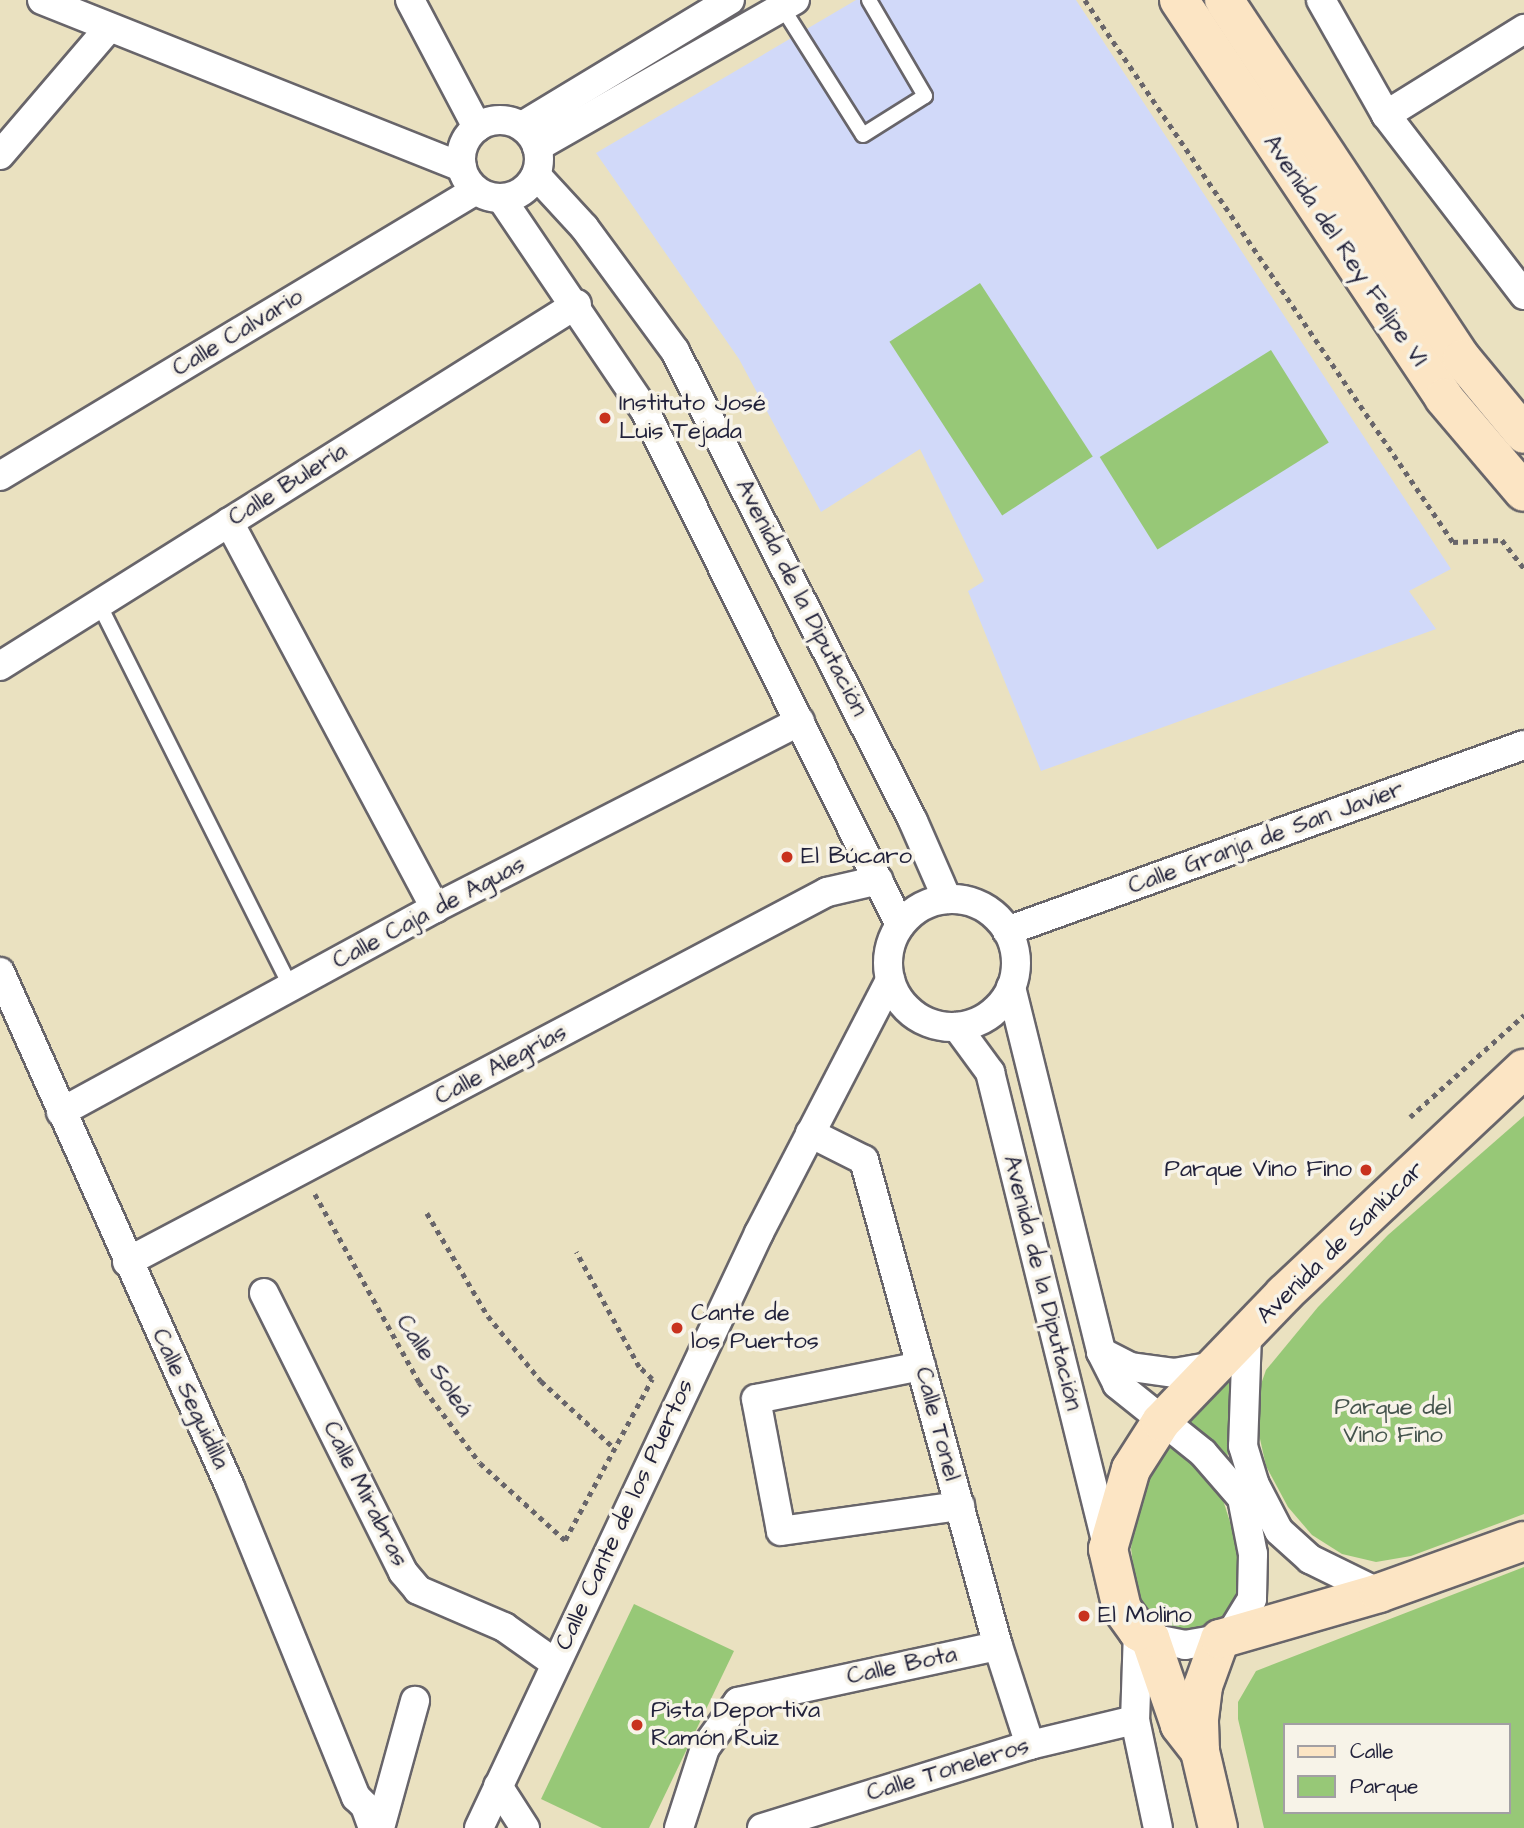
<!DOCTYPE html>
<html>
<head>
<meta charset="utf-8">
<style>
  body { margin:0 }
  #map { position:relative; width:1524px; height:1828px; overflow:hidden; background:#eae1c0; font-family:"Architects Daughter",sans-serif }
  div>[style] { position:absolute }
  .built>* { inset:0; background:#d1d9f9 }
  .green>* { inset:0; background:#97c877; transform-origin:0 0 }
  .path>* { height:4.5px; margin-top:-2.25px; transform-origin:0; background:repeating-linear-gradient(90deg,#68656a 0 5px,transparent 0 10px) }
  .roads { filter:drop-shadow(2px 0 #68656a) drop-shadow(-2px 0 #68656a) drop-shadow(0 2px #68656a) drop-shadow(0 -2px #68656a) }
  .service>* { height:14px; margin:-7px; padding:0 7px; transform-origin:7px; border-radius:7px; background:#fff }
  .minor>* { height:28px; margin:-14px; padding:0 14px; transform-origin:14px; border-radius:14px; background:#fff }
  .minor>.ring { margin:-14px; padding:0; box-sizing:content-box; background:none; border:28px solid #fff; border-radius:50% }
  .secondary>* { height:38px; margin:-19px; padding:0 19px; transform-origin:19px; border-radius:19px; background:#fce5c4 }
  .dots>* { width:19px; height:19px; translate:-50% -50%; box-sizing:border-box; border:4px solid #f7f3e8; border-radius:50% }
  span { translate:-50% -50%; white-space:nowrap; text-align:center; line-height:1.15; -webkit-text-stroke:7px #f7f3e8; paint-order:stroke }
  .street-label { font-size:24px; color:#22223b }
  .poi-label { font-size:24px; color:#22223b }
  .left { translate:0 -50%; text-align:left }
  .right { translate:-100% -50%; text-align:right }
  .park-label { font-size:24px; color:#45544d }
  .legend { position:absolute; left:1283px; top:1723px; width:228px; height:91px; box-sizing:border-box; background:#f7f3e8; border:2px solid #a29fa3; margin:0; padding:9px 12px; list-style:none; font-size:21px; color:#22223b }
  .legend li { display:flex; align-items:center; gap:14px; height:35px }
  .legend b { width:35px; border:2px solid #a29fa3 }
</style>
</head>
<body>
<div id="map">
  <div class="built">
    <i style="clip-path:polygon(856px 0,1076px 0,1451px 569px,1409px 591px,1436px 629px,1041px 771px,968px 591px,984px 581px,920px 449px,821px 512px,739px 359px,596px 153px)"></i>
  </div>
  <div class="green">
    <i style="left:980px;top:283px;width:207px;height:108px;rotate:57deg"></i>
    <i style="left:1271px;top:350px;width:109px;height:202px;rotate:58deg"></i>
    <i style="clip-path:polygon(1524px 1116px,1524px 1514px,1411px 1556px,1376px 1562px,1342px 1554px,1312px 1535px,1288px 1507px,1266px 1466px,1253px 1407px,1266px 1370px,1318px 1307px,1388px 1235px)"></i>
    <i style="clip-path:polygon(1230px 1378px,1229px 1450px,1226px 1460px,1185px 1421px)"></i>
    <i style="clip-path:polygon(1166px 1442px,1199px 1469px,1223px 1500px,1238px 1547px,1240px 1588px,1232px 1606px,1222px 1620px,1199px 1631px,1180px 1631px,1157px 1620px,1143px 1604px,1135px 1581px,1131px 1548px,1143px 1479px)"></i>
    <i style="clip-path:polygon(evenodd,1524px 1567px,1524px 1828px,1264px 1828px,1238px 1719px,1238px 1702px,1256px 1671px,1524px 1567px,1284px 1725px,1508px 1725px,1508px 1812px,1284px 1812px,1284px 1725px)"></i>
    <i style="clip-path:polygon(634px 1604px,734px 1651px,649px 1828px,602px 1828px,541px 1799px)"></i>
  </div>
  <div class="path">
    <i style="left:1085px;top:0;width:655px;rotate:55.82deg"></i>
    <i style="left:1453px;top:542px;width:49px;rotate:-2.3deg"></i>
    <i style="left:1502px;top:540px;width:36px;rotate:52deg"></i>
    <i style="left:1410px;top:1117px;width:153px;rotate:-41.8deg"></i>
    <i style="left:315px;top:1194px;width:215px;rotate:61deg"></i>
    <i style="left:419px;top:1382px;width:101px;rotate:53deg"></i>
    <i style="left:480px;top:1463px;width:115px;rotate:42.2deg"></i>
    <i style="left:565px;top:1540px;width:183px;rotate:-61.6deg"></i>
    <i style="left:652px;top:1379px;width:18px;rotate:-137deg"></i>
    <i style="left:639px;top:1367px;width:131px;rotate:-118.7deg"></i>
    <i style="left:427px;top:1213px;width:120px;rotate:59.4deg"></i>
    <i style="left:488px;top:1316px;width:84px;rotate:50.8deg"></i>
    <i style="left:541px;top:1381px;width:98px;rotate:42.5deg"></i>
  </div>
  <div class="roads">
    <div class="service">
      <i style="left:782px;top:7px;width:151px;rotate:57.7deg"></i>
      <i style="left:863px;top:135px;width:73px;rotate:-32.2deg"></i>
      <i style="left:925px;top:96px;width:111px;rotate:-120.3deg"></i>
      <i style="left:99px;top:604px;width:428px;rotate:63.4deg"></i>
    </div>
    <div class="minor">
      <i style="left:42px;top:0;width:452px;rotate:21.7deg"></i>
      <i style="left:410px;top:0;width:144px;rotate:62.2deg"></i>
      <i style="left:1321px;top:0;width:132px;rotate:60.5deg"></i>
      <i style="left:1386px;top:115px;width:227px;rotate:52.5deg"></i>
      <i style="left:1386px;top:115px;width:163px;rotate:-31.9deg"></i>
      <i class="ring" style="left:461px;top:120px;width:50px;height:50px"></i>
      <i style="left:522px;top:126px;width:243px;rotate:-31.2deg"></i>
      <i style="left:537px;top:147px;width:297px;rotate:-29.7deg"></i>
      <i style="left:0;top:155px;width:167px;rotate:-49.4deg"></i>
      <i style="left:536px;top:175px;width:71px;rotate:47.3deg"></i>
      <i style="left:584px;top:227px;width:154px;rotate:53.7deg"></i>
      <i style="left:675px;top:351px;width:527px;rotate:63.14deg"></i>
      <i style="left:913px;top:821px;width:85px;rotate:66.4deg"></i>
      <i style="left:501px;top:198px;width:255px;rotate:55.9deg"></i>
      <i style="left:644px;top:409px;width:576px;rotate:63.61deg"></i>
      <i style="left:0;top:476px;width:555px;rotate:-31deg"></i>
      <i style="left:229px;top:522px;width:438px;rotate:61.9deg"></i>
      <i style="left:0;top:666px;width:681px;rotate:-32.1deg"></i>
      <i class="ring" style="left:888px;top:899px;width:100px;height:100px"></i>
      <i style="left:1007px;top:931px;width:549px;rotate:-19.79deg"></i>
      <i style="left:0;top:972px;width:564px;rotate:65.93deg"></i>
      <i style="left:230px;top:1487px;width:335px;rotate:67.9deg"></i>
      <i style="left:356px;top:1797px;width:13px;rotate:45deg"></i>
      <i style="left:365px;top:1806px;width:23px;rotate:70deg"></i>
      <i style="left:1011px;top:987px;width:376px;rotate:76.1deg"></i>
      <i style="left:1101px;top:1352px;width:36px;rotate:63deg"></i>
      <i style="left:1117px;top:1384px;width:110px;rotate:38.7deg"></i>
      <i style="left:1203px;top:1453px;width:60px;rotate:49.1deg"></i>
      <i style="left:1242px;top:1498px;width:57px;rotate:78.9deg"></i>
      <i style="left:1253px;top:1554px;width:45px;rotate:91.3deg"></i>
      <i style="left:1252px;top:1599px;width:42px;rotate:121.4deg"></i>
      <i style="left:957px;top:1027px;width:56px;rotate:53.7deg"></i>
      <i style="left:990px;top:1072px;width:490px;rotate:76.1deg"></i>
      <i style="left:61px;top:1112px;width:426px;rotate:-28.6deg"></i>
      <i style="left:435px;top:908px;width:410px;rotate:-27.1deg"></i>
      <i style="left:810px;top:1133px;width:60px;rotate:26.6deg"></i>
      <i style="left:864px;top:1160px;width:504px;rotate:74.59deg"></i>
      <i style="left:998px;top:1646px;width:104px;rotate:72.1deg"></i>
      <i style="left:127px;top:1262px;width:792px;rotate:-27.86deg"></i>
      <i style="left:827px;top:892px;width:53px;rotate:-13deg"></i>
      <i style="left:264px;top:1293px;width:312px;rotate:63.5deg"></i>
      <i style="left:403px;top:1572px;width:23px;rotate:50deg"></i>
      <i style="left:418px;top:1590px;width:94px;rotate:23.3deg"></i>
      <i style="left:504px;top:1627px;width:62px;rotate:35.2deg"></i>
      <i style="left:1247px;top:1334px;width:112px;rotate:92deg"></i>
      <i style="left:1243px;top:1446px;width:39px;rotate:73deg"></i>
      <i style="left:1254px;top:1483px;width:54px;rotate:62.5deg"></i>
      <i style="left:1279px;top:1531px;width:42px;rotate:42.1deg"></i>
      <i style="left:1310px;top:1559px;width:77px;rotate:26.2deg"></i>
      <i style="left:1101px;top:1352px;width:34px;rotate:27deg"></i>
      <i style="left:1131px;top:1367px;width:43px;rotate:7.9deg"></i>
      <i style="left:1174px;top:1373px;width:42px;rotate:-9.7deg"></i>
      <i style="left:921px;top:1366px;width:168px;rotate:168.7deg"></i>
      <i style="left:756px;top:1399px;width:134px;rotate:79.3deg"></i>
      <i style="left:781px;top:1531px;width:181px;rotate:-8deg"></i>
      <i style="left:1138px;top:1631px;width:89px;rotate:91.9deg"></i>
      <i style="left:1135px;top:1720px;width:110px;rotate:78deg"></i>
      <i style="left:1150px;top:1638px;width:36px;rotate:11deg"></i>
      <i style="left:1185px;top:1645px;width:36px;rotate:-10deg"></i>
      <i style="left:498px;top:1786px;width:50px;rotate:57.3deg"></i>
      <i style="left:380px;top:1828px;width:132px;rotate:-74.6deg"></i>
      <i style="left:479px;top:1828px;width:658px;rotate:-64.8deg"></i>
      <i style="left:759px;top:1233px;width:285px;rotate:-62.6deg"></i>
      <i style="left:679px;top:1828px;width:84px;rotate:-72deg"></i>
      <i style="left:705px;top:1748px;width:57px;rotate:-54.3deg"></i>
      <i style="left:738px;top:1702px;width:266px;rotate:-12.2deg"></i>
      <i style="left:762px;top:1828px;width:281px;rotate:-17.2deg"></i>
      <i style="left:1030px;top:1745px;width:108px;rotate:-13.4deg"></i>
    </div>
    <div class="secondary">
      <i style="left:1179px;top:0;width:478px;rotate:56.3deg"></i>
      <i style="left:1444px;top:398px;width:123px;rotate:49.6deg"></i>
      <i style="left:1224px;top:0;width:431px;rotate:56.5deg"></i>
      <i style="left:1462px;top:359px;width:97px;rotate:50.4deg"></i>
      <i style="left:1200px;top:1751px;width:33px;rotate:-128deg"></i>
      <i style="left:1180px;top:1725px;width:92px;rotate:-109deg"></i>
      <i style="left:1150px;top:1638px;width:14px;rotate:-150deg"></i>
      <i style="left:1138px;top:1631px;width:27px;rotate:-126deg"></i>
      <i style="left:1122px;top:1609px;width:62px;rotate:-103.1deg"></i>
      <i style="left:1108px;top:1549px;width:83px;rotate:-74deg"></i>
      <i style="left:1131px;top:1469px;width:56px;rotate:-57.4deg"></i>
      <i style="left:1161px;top:1422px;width:178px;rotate:-46.1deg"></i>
      <i style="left:1284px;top:1294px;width:329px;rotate:-43.2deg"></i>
      <i style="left:1218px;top:1828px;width:79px;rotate:-103.2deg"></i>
      <i style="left:1200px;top:1751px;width:32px;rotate:-92deg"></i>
      <i style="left:1199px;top:1719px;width:33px;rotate:-83deg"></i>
      <i style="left:1203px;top:1686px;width:50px;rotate:-70.1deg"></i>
      <i style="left:1220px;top:1639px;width:166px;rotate:-16.1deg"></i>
      <i style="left:1379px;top:1593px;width:154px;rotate:-19.7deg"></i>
    </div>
  </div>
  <div class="dots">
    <i style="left:605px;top:418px;background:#c8321e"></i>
    <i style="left:787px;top:857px;background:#c8321e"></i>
    <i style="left:1366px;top:1170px;background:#c8321e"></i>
    <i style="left:677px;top:1328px;background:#c8321e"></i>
    <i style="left:1084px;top:1616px;background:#c8321e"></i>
    <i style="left:637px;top:1725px;background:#c8321e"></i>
  </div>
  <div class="street-label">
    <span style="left:1345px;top:251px;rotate:56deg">Avenida del Rey Felipe VI</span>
    <span style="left:238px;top:333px;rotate:-31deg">Calle Calvario</span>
    <span style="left:288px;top:485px;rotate:-32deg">Calle Bulería</span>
    <span style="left:801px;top:598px;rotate:63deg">Avenida de la Diputación</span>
    <span style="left:1266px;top:838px;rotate:-20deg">Calle Granja de San Javier</span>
    <span style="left:429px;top:913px;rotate:-28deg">Calle Caja de Aguas</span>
    <span style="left:501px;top:1065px;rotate:-28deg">Calle Alegrías</span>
    <span style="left:1341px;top:1243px;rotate:-44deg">Avenida de Sanlúcar</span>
    <span style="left:1042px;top:1283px;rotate:76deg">Avenida de la Diputación</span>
    <span style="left:434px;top:1366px;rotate:56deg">Calle Soleá</span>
    <span style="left:190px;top:1399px;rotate:65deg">Calle Seguidilla</span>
    <span style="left:937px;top:1424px;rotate:75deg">Calle Tonel</span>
    <span style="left:365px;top:1494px;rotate:63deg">Calle Mirabras</span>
    <span style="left:625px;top:1515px;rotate:-65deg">Calle Cante de los Puertos</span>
    <span style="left:902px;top:1666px;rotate:-12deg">Calle Bota</span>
    <span style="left:948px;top:1770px;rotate:-17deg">Calle Toneleros</span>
  </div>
  <div class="poi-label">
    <span class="left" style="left:619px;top:418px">Instituto José<br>Luis Tejada</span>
    <span class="left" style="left:801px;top:857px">El Búcaro</span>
    <span class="right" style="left:1352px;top:1170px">Parque Vino Fino</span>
    <span class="left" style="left:691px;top:1328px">Cante de<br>los Puertos</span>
    <span class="left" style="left:1098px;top:1616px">El Molino</span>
    <span class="left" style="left:651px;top:1725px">Pista Deportiva<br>Ramón Ruiz</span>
  </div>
  <div class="park-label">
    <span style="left:1393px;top:1422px">Parque del<br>Vino Fino</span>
  </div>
  <ul class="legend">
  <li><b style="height:9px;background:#fce5c4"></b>Calle</li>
  <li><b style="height:19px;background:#97c877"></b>Parque</li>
  </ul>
</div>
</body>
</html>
